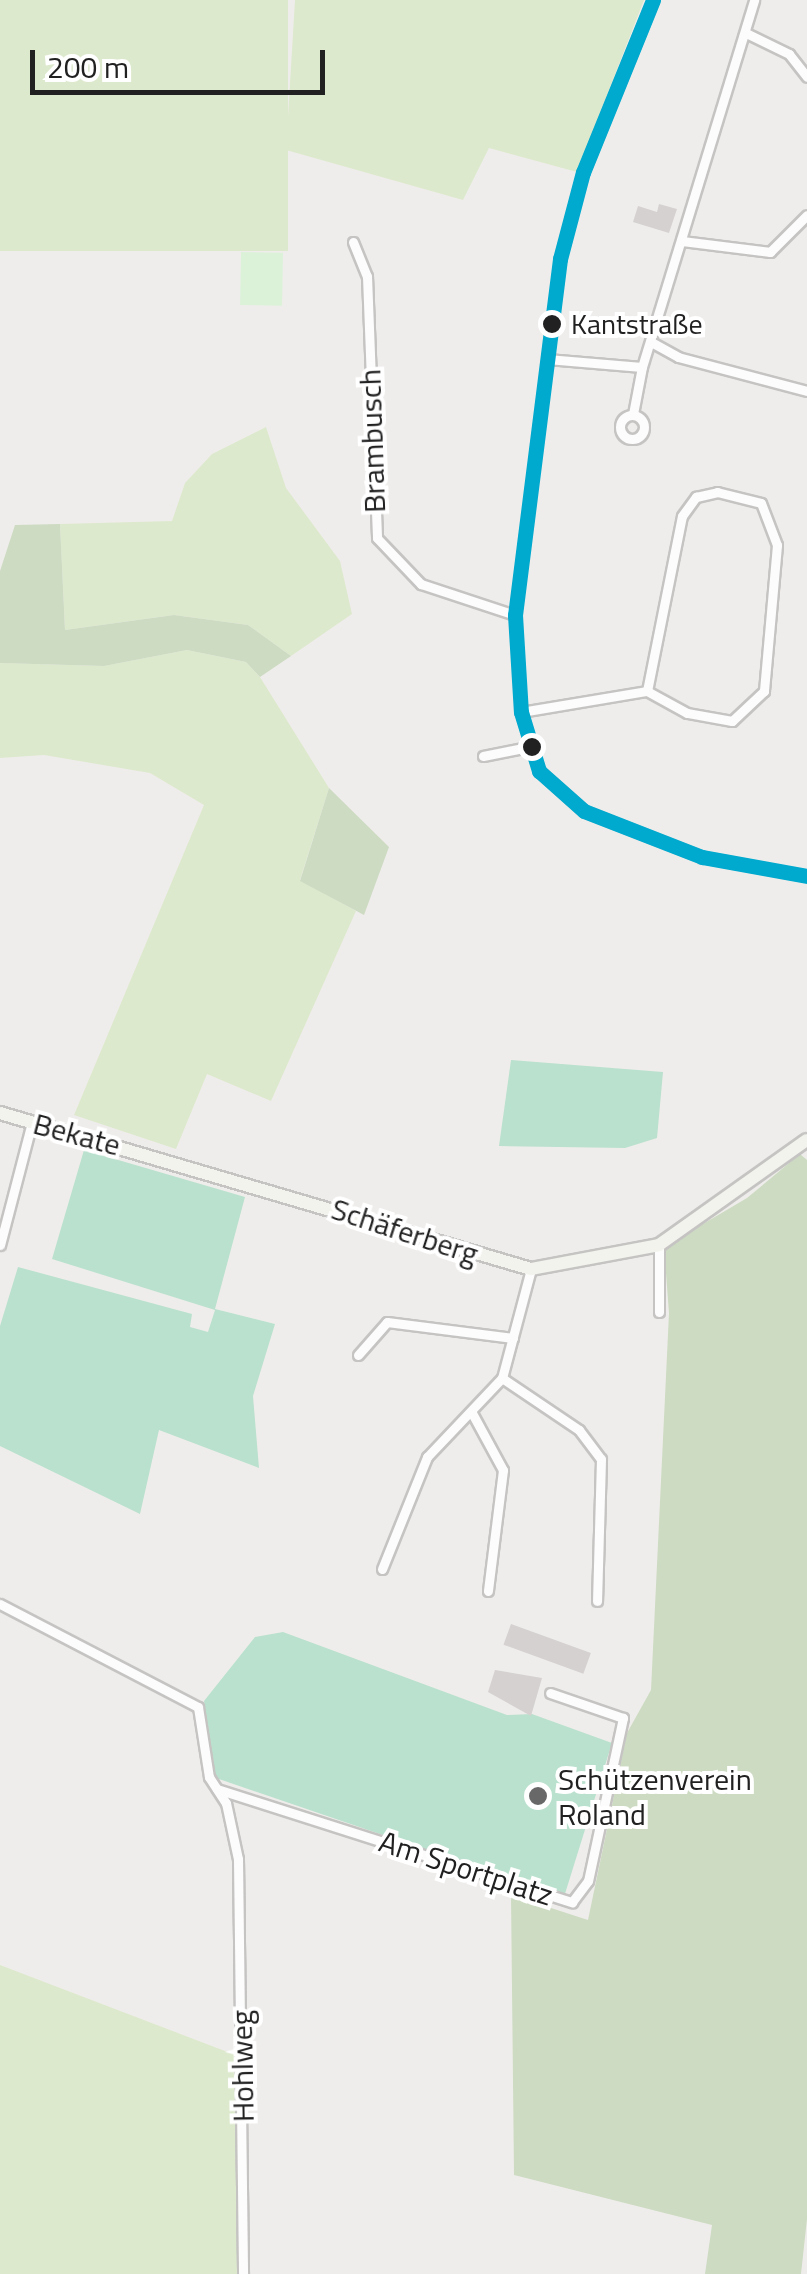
<!DOCTYPE html>
<html>
<head>
<meta charset="utf-8">
<style>
  body { margin:0 }
  #map { position:relative; width:807px; height:2274px; overflow:hidden; background:#efedeb; font-family:"Titillium Web",sans-serif }
  div>[style] { position:absolute }
  .grass>* { inset:0; background:#dde9cd; transform-origin:0 0 }
  .forest>* { inset:0; background:#cddbc2 }
  .park>* { inset:0; background:#dbf2d9; transform-origin:0 0 }
  .pitch>* { inset:0; background:#bae1ce }
  .building>* { inset:0; background:#d4d1d0; transform-origin:0 0 }
  .roads { filter:drop-shadow(2px 0 #c5c4c3) drop-shadow(-2px 0 #c5c4c3) drop-shadow(0 2px #c5c4c3) drop-shadow(0 -2px #c5c4c3) }
  .street>* { height:9px; margin:-4.5px; padding:0 4.5px; transform-origin:4.5px; border-radius:4.5px; background:#fdfcfc }
  .street>.ring { margin:-4.5px; padding:0; box-sizing:content-box; background:none; border:9px solid #fdfcfc; border-radius:50% }
  .secondary>* { height:12px; margin:-6px; padding:0 6px; transform-origin:6px; border-radius:6px; background:#f3f3ed }
  .bus-1>* { height:15px; margin:-7.5px; padding:0 7.5px; transform-origin:7.5px; border-radius:7.5px; background:#00a9ce }
  .dots>* { width:28px; height:28px; translate:-50% -50%; box-sizing:border-box; border:5px solid #fff; border-radius:50% }
  span { translate:-50% -50%; white-space:nowrap; text-align:center; line-height:1.15; -webkit-text-stroke:8px #fff; paint-order:stroke }
  .bus-label { font-size:28px; color:#212121 }
  .left { translate:0 -50%; text-align:left }
  .street-label { font-size:30px; color:#212121 }
  .poi-label { font-size:30px; color:#212121 }
  .scale { position:absolute; left:30px; top:50px; width:295px; height:45px; box-sizing:border-box; border:5px solid #212121; border-top:0; padding-left:12px; font-size:30px; line-height:35px; white-space:nowrap; color:#212121; -webkit-text-stroke:8px #fff; paint-order:stroke }
</style>
</head>
<body>
<div id="map">
  <div class="grass">
    <i style="left:0;top:0;width:288px;height:251px"></i>
    <i style="clip-path:polygon(295px 0,644px 0,577px 172px,489px 148px,463px 200px,286px 150px)"></i>
    <i style="clip-path:polygon(266px 427px,286px 488px,340px 561px,352px 614px,291px 656px,248px 625px,174px 615px,65px 630px,60px 524px,172px 521px,185px 483px,212px 454px)"></i>
    <i style="clip-path:polygon(187px 650px,246px 662px,260px 677px,329px 788px,300px 880px,356px 911px,271px 1101px,207px 1074px,176px 1149px,74px 1115px,204px 805px,150px 773px,44px 755px,0 758px,0 663px,104px 666px)"></i>
    <i style="clip-path:polygon(0 1965px,238px 2056px,237px 2274px,0 2274px)"></i>
  </div>
  <div class="forest">
    <i style="clip-path:polygon(60px 524px,65px 630px,174px 615px,248px 625px,291px 656px,260px 677px,246px 662px,187px 650px,104px 666px,0 663px,0 571px,15px 525px)"></i>
    <i style="clip-path:polygon(329px 788px,389px 847px,364px 915px,300px 881px)"></i>
    <i style="clip-path:polygon(800px 1154px,807px 1160px,807px 2219px,801px 2274px,705px 2274px,712px 2225px,514px 2175px,511px 1895px,588px 1920px,627px 1733px,651px 1690px,669px 1313px,664px 1247px,747px 1198px)"></i>
  </div>
  <div class="park">
    <i style="left:241px;top:252px;width:42px;height:53px;rotate:1deg"></i>
  </div>
  <div class="pitch">
    <i style="clip-path:polygon(511px 1060px,663px 1072px,657px 1138px,625px 1148px,499px 1146px)"></i>
    <i style="clip-path:polygon(84px 1150px,245px 1197px,215px 1309px,275px 1324px,253px 1396px,259px 1468px,159px 1430px,140px 1514px,0 1446px,0 1326px,18px 1267px,192px 1314px,190px 1327px,208px 1332px,215px 1310px,52px 1259px)"></i>
    <i style="clip-path:polygon(283px 1632px,507px 1715px,532px 1714px,612px 1743px,564px 1897px,216px 1778px,204px 1701px,255px 1637px)"></i>
  </div>
  <div class="building">
    <i style="clip-path:polygon(659px 204px,677px 209px,669px 233px,633px 222px,638px 206px,657px 212px)"></i>
    <i style="left:511px;top:1624px;width:85px;height:22px;rotate:20deg"></i>
    <i style="clip-path:polygon(495px 1670px,542px 1678px,531px 1716px,488px 1692px)"></i>
  </div>
  <div class="roads">
    <div class="street">
      <i style="left:653px;top:0;width:186px;rotate:112.1deg"></i>
      <i style="left:583px;top:172px;width:90px;rotate:104.8deg"></i>
      <i style="left:560px;top:259px;width:359px;rotate:97.2deg"></i>
      <i style="left:515px;top:615px;width:97px;rotate:86.5deg"></i>
      <i style="left:521px;top:712px;width:62px;rotate:73deg"></i>
      <i style="left:539px;top:771px;width:60px;rotate:41.6deg"></i>
      <i style="left:584px;top:811px;width:127px;rotate:21.3deg"></i>
      <i style="left:702px;top:857px;width:107px;rotate:10.3deg"></i>
      <i style="left:746px;top:33px;width:48px;rotate:26deg"></i>
      <i style="left:789px;top:54px;width:29px;rotate:52deg"></i>
      <i style="left:682px;top:241px;width:89px;rotate:7.1deg"></i>
      <i style="left:770px;top:252px;width:52px;rotate:-45deg"></i>
      <i style="left:353px;top:242px;width:37px;rotate:68deg"></i>
      <i style="left:367px;top:276px;width:262px;rotate:87.8deg"></i>
      <i style="left:377px;top:538px;width:64px;rotate:46.3deg"></i>
      <i style="left:421px;top:584px;width:99px;rotate:18.3deg"></i>
      <i style="left:653px;top:343px;width:29px;rotate:29deg"></i>
      <i style="left:678px;top:357px;width:133px;rotate:14.8deg"></i>
      <i style="left:547px;top:359px;width:95px;rotate:4.8deg"></i>
      <i style="left:642px;top:367px;width:384px;rotate:-73deg"></i>
      <i style="left:633px;top:414px;width:48px;rotate:-79.2deg"></i>
      <i class="ring" style="left:620px;top:415px;width:15px;height:15px"></i>
      <i style="left:717px;top:492px;width:45px;rotate:14deg"></i>
      <i style="left:761px;top:503px;width:45px;rotate:69.1deg"></i>
      <i style="left:777px;top:545px;width:147px;rotate:95.1deg"></i>
      <i style="left:764px;top:691px;width:44px;rotate:136.8deg"></i>
      <i style="left:732px;top:721px;width:46px;rotate:-169.9deg"></i>
      <i style="left:687px;top:713px;width:46px;rotate:-151.2deg"></i>
      <i style="left:647px;top:691px;width:178px;rotate:-78.7deg"></i>
      <i style="left:682px;top:516px;width:24px;rotate:-54deg"></i>
      <i style="left:696px;top:497px;width:22px;rotate:-13deg"></i>
      <i style="left:521px;top:712px;width:128px;rotate:-9.5deg"></i>
      <i style="left:483px;top:756px;width:46px;rotate:-11.3deg"></i>
      <i style="left:0;top:1245px;width:127px;rotate:-75.4deg"></i>
      <i style="left:659px;top:1312px;width:67px;rotate:-90deg"></i>
      <i style="left:358px;top:1355px;width:44px;rotate:-48.7deg"></i>
      <i style="left:387px;top:1322px;width:127px;rotate:7.2deg"></i>
      <i style="left:502px;top:1378px;width:93px;rotate:34deg"></i>
      <i style="left:579px;top:1430px;width:36px;rotate:53deg"></i>
      <i style="left:601px;top:1459px;width:142px;rotate:91.6deg"></i>
      <i style="left:472px;top:1413px;width:65px;rotate:61.5deg"></i>
      <i style="left:503px;top:1470px;width:122px;rotate:97.1deg"></i>
      <i style="left:382px;top:1569px;width:121px;rotate:-68.1deg"></i>
      <i style="left:427px;top:1457px;width:109px;rotate:-46.5deg"></i>
      <i style="left:502px;top:1378px;width:113px;rotate:-75.1deg"></i>
      <i style="left:0;top:1604px;width:223px;rotate:27.5deg"></i>
      <i style="left:198px;top:1707px;width:71px;rotate:81.1deg"></i>
      <i style="left:209px;top:1777px;width:31px;rotate:57deg"></i>
      <i style="left:226px;top:1803px;width:57px;rotate:77.9deg"></i>
      <i style="left:238px;top:1859px;width:415px;rotate:89.3deg"></i>
      <i style="left:217px;top:1789px;width:373px;rotate:17.7deg"></i>
      <i style="left:572px;top:1902px;width:26px;rotate:-53deg"></i>
      <i style="left:588px;top:1881px;width:167px;rotate:-77.9deg"></i>
      <i style="left:623px;top:1718px;width:77px;rotate:-161.1deg"></i>
    </div>
    <div class="secondary">
      <i style="left:0;top:1113px;width:553px;rotate:16.37deg"></i>
      <i style="left:531px;top:1269px;width:130px;rotate:-10.6deg"></i>
      <i style="left:659px;top:1245px;width:181px;rotate:-35.4deg"></i>
    </div>
  </div>
  <div class="bus-1">
    <i style="left:653px;top:0;width:186px;rotate:112.1deg"></i>
    <i style="left:583px;top:172px;width:90px;rotate:104.8deg"></i>
    <i style="left:560px;top:259px;width:359px;rotate:97.2deg"></i>
    <i style="left:515px;top:615px;width:97px;rotate:86.5deg"></i>
    <i style="left:521px;top:712px;width:62px;rotate:73deg"></i>
    <i style="left:539px;top:771px;width:60px;rotate:41.6deg"></i>
    <i style="left:584px;top:811px;width:127px;rotate:21.3deg"></i>
    <i style="left:702px;top:857px;width:107px;rotate:10.3deg"></i>
  </div>
  <div class="dots">
    <i style="left:552px;top:324px;background:#212121"></i>
    <i style="left:532px;top:747px;background:#212121"></i>
    <i style="left:538px;top:1796px;background:#696868"></i>
  </div>
  <div class="bus-label">
    <span class="left" style="left:571px;top:324px">Kantstraße</span>
  </div>
  <div class="street-label">
    <span style="left:372px;top:441px;rotate:-92deg">Brambusch</span>
    <span style="left:77px;top:1134px;rotate:15deg">Bekate</span>
    <span style="left:405px;top:1231px;rotate:18deg">Schäferberg</span>
    <span style="left:466px;top:1868px;rotate:18deg">Am Sportplatz</span>
    <span style="left:242px;top:2066px;rotate:-91deg">Hohlweg</span>
  </div>
  <div class="poi-label">
    <span class="left" style="left:558px;top:1796px">Schützenverein<br>Roland</span>
  </div>
  <div class="scale">200 m</div>
</div>
</body>
</html>
